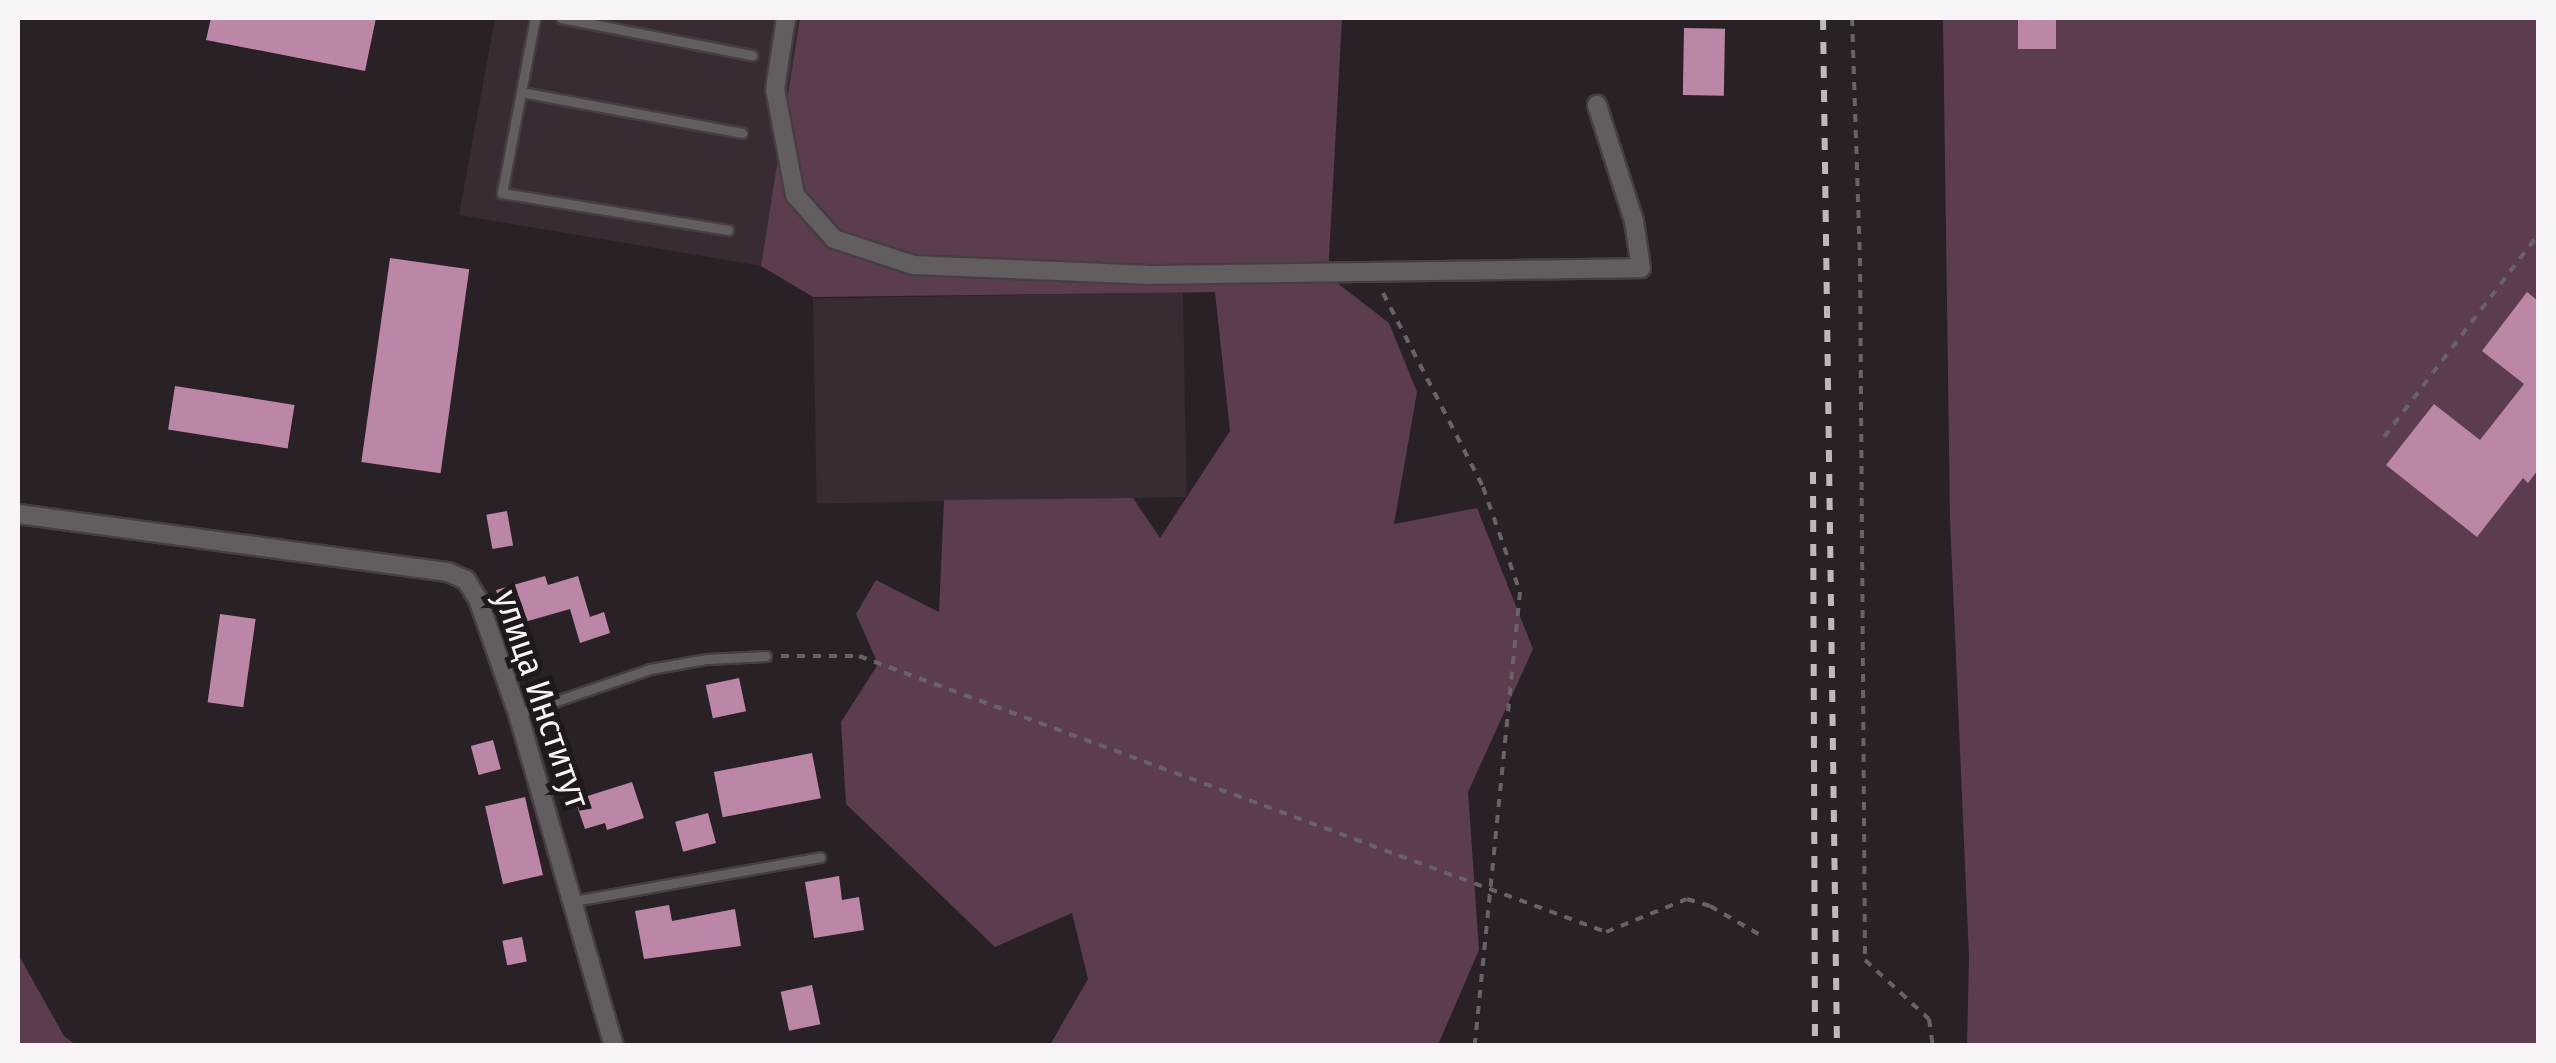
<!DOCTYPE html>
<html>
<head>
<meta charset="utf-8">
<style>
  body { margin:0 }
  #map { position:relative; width:2556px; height:1063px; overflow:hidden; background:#292126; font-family:"Fira Sans Condensed",sans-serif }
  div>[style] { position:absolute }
  .built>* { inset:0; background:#392b33; transform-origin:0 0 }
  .green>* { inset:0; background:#5b3d4f }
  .building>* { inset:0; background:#bc86a6; transform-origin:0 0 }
  .path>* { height:4px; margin-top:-2px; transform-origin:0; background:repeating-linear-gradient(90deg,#696267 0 8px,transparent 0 16px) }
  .roads { filter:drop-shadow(2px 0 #463e43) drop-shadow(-2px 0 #463e43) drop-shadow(0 2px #463e43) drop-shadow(0 -2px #463e43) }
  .service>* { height:9px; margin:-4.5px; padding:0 4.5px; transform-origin:4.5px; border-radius:4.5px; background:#625e60 }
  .minor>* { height:18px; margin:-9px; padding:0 9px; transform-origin:9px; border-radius:9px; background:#625e60 }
  .rail>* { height:6px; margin-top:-3px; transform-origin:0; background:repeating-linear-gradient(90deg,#bfb9bd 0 12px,transparent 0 24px) }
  span { translate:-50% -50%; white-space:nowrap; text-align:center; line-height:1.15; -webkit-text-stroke:10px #1f181c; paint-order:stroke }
  .street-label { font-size:35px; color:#f8f3f6 }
  .frame { position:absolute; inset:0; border:20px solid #f8f3f6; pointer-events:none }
</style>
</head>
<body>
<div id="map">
  <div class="built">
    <i style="clip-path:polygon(495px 18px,800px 18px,761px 266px,459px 215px)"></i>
    <i style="left:1183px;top:292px;width:205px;height:370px;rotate:89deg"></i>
  </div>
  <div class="green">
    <i style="clip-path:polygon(800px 18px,1342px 18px,1328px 276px,1389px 323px,1417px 392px,1394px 524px,1477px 508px,1533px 649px,1468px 792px,1479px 950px,1438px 1045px,1050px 1045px,1088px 979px,1072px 913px,995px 947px,846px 804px,841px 722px,878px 664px,856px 614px,876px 580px,939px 612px,944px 500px,1133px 498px,1160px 538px,1230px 431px,1215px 292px,813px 297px,761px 266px)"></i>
    <i style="clip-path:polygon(1943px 18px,2538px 18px,2538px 1045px,1967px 1045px,1969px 957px,1950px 519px)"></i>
    <i style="clip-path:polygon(18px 954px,64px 1036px,76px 1045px,18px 1045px)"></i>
  </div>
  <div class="building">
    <i style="clip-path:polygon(211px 18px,376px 18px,365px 71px,206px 40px)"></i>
    <i style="left:2018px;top:18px;width:38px;height:31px"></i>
    <i style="left:1684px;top:28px;width:41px;height:67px;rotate:1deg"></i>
    <i style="left:390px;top:258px;width:80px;height:206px;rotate:8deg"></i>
    <i style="clip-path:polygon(2527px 292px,2538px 301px,2538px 470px,2528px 483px,2523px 478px,2477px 537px,2386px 465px,2434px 404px,2480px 440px,2524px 384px,2482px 351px)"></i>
    <i style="left:175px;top:386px;width:121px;height:44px;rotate:9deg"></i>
    <i style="left:507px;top:511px;width:35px;height:21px;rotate:80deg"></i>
    <i style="clip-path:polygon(545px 576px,548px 585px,578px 576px,590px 617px,604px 612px,610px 633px,580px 643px,570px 609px,507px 627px,496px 590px)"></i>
    <i style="left:220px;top:614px;width:36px;height:89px;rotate:8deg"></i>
    <i style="left:739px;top:678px;width:34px;height:34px;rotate:78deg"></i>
    <i style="left:493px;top:740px;width:30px;height:23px;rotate:75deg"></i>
    <i style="left:812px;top:753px;width:46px;height:100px;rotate:79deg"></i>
    <i style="clip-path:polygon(632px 782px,644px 818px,607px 830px,605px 823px,585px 829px,575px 800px)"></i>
    <i style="left:525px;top:797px;width:80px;height:41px;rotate:77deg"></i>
    <i style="left:708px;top:813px;width:31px;height:34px;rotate:75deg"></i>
    <i style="clip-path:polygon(839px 876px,842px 900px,859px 897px,864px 930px,814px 938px,805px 882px)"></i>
    <i style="clip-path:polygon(669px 905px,672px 921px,735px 909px,741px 946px,644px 959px,635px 911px)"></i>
    <i style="left:522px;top:937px;width:25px;height:20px;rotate:79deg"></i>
    <i style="left:812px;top:985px;width:40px;height:32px;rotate:78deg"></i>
  </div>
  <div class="path">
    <i style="left:1852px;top:18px;width:240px;rotate:88.1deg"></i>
    <i style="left:1860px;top:258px;width:702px;rotate:89.59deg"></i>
    <i style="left:1865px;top:960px;width:87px;rotate:42.7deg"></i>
    <i style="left:1929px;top:1019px;width:27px;rotate:82deg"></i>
    <i style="left:1383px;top:293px;width:218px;rotate:62.7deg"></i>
    <i style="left:1483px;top:487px;width:111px;rotate:70.6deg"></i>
    <i style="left:1520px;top:592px;width:456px;rotate:95.7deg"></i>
    <i style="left:2384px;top:437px;width:254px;rotate:-52.7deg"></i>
    <i style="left:781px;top:656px;width:78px"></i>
    <i style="left:859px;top:656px;width:796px;rotate:20.28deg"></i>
    <i style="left:1606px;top:932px;width:87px;rotate:-22.2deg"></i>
    <i style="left:1687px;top:899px;width:24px;rotate:17deg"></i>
    <i style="left:1710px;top:906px;width:60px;rotate:30deg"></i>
  </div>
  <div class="roads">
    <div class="service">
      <i style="left:535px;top:18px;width:178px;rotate:100.7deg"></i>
      <i style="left:502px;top:193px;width:229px;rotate:9.3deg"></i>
      <i style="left:561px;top:18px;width:195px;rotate:11deg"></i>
      <i style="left:521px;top:92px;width:225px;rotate:10.5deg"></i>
      <i style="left:518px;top:714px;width:139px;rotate:-18.8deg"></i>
      <i style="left:650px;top:669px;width:58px;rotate:-10deg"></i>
      <i style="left:707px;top:659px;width:59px;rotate:-2.9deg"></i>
      <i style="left:574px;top:901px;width:250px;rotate:-10.1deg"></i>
    </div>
    <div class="minor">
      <i style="left:786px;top:18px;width:72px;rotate:98.8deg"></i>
      <i style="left:775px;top:89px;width:108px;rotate:79.3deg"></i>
      <i style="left:795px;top:195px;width:59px;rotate:48.4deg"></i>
      <i style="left:834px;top:239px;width:83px;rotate:18.2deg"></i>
      <i style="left:913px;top:265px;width:234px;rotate:2.4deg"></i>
      <i style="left:1147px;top:275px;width:494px;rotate:-0.8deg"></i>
      <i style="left:1641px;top:268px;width:48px;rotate:-98.5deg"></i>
      <i style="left:1634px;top:221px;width:122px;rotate:-107.7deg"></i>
      <i style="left:18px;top:514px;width:434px;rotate:7.7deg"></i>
      <i style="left:448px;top:572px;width:20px;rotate:24deg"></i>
      <i style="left:466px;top:580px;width:22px;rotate:58deg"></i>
      <i style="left:478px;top:599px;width:122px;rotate:70.8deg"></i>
      <i style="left:518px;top:714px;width:346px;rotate:73.9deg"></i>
    </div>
  </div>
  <div class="rail">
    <i style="left:1823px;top:18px;width:1028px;rotate:89.22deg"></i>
    <i style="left:1813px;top:472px;width:574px;rotate:89.8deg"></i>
  </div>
  <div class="street-label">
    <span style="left:542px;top:699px;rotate:71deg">улица Институт</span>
  </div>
  <div class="frame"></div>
</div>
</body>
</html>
